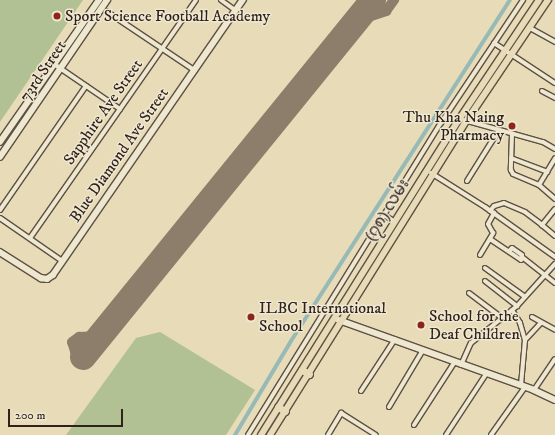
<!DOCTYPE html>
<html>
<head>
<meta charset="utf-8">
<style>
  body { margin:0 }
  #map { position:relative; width:555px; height:435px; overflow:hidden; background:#e7dbb8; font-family:"IM FELL DW Pica","Noto Sans Myanmar",serif }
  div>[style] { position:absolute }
  .green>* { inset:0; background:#b1c193 }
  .canal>* { height:4px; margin:-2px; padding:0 2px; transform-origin:2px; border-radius:2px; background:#98bab6 }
  .taxiway>* { height:10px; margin:-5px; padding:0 5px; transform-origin:5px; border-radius:5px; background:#8c7e6a }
  .runway>* { height:26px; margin:-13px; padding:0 13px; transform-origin:13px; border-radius:13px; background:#8c7e6a }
  .roads { filter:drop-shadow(1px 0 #5e5043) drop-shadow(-1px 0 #5e5043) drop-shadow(0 1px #5e5043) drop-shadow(0 -1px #5e5043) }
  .street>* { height:4px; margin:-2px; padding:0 2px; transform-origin:2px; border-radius:2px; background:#efe8d1 }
  .secondary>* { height:5.5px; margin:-2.75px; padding:0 2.75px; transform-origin:2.75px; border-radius:2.75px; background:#efe8d1 }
  .primary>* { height:6px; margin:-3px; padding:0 3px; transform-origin:3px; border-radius:3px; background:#e7dbb8 }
  .highway>* { height:7px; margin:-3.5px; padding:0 3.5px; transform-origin:3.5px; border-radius:3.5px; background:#e7dbb8 }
  .dots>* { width:11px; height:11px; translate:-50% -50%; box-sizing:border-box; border:2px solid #efe8d1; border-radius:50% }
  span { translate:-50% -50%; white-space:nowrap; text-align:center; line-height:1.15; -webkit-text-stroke:3px #efe8d1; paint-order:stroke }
  .poi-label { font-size:16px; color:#30211c }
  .left { translate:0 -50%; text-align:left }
  .right { translate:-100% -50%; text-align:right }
  .street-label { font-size:16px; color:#30211c }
  .scale { position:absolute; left:8px; top:409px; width:115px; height:18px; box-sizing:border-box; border:2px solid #30211c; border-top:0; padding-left:5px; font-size:12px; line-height:14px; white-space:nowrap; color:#30211c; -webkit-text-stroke:3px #efe8d1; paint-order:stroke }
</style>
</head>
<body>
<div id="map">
  <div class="green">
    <i style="clip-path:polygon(0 0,83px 0,0 122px)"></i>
    <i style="clip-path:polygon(160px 332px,255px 390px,226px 435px,66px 435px,136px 338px)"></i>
  </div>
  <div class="canal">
    <i style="left:235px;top:435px;width:109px;rotate:-59.2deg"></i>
    <i style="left:291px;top:341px;width:405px;rotate:-57.3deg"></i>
  </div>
  <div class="taxiway">
    <i style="left:356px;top:21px;width:32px;rotate:-18deg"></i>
    <i style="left:386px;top:11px;width:14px;rotate:-54deg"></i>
    <i style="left:83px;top:357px;width:10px;rotate:-143deg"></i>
    <i style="left:75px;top:351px;width:9px;rotate:-108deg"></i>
    <i style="left:72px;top:342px;width:9px;rotate:-36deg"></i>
    <i style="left:79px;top:337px;width:21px;rotate:-3deg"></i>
  </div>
  <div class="runway">
    <i style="left:83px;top:357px;width:460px;rotate:-50.9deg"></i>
  </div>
  <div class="roads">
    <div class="street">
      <i style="left:221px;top:0;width:17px;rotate:36deg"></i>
      <i style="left:106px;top:11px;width:106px;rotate:33.8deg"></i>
      <i style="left:530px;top:28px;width:29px;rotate:29deg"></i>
      <i style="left:494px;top:43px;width:73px;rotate:33.3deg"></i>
      <i style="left:54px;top:64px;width:80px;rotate:34.3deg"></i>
      <i style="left:542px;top:91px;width:15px;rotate:28deg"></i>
      <i style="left:464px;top:120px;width:82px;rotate:15.6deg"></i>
      <i style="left:543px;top:142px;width:14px;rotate:30deg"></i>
      <i style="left:512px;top:134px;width:36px;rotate:92deg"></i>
      <i style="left:511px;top:170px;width:4px;rotate:63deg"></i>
      <i style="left:513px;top:174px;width:28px;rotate:23deg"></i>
      <i style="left:539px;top:185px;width:21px;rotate:41deg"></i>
      <i style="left:511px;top:158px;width:39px;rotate:21deg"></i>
      <i style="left:431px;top:173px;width:64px;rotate:32.2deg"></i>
      <i style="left:485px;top:207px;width:86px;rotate:35.5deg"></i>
      <i style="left:467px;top:181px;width:60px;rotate:-57.9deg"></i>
      <i style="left:539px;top:185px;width:31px;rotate:-59deg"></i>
      <i style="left:555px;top:209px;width:21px;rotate:129deg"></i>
      <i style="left:542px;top:225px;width:17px;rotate:40deg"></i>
      <i style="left:0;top:210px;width:151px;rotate:-55.3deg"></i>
      <i style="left:490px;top:211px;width:6px;rotate:-51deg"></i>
      <i style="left:494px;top:206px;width:10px;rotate:-17deg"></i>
      <i style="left:504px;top:203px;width:23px;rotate:23deg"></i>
      <i style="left:525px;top:212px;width:21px;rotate:37deg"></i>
      <i style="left:384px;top:215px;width:13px;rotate:32deg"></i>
      <i style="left:0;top:218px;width:75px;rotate:34.7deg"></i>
      <i style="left:30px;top:238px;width:290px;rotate:-55.1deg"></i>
      <i style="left:490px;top:239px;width:37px;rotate:34deg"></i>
      <i style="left:521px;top:260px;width:5px;rotate:-79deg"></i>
      <i style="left:522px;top:255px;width:12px;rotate:-145deg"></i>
      <i style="left:512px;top:248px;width:4px;rotate:135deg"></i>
      <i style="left:480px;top:255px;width:26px;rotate:-59deg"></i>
      <i style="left:493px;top:233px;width:10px;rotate:-119deg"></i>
      <i style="left:488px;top:224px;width:13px;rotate:-61deg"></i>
      <i style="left:522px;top:257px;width:42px;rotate:38.2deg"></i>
      <i style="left:485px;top:268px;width:49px;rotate:35.9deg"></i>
      <i style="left:485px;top:281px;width:41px;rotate:38deg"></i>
      <i style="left:469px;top:293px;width:40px;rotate:37deg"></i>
      <i style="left:512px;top:310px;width:15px;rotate:58deg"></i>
      <i style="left:520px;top:323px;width:18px;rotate:74deg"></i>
      <i style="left:525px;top:340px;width:45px;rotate:95.1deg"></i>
      <i style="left:532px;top:317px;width:26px;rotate:29deg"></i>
      <i style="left:525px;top:340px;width:23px;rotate:-47deg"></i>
      <i style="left:461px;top:365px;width:24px;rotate:-66deg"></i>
      <i style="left:471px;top:343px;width:59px;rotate:-38.8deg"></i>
      <i style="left:517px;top:306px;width:57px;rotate:-47.9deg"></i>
      <i style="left:534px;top:390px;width:37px;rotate:-56deg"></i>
      <i style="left:361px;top:391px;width:62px;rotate:-56.8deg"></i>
      <i style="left:389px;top:407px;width:66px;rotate:-59.2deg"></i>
      <i style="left:414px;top:425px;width:74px;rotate:-57.2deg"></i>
      <i style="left:248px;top:435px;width:367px;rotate:-58.3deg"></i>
      <i style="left:441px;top:123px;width:148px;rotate:-56.3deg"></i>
      <i style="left:328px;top:435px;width:26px;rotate:-59deg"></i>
      <i style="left:341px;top:413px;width:41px;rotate:32.2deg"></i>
      <i style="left:446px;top:435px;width:73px;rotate:-56.7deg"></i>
      <i style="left:491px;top:435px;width:59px;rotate:-54.7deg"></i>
    </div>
    <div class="secondary">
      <i style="left:0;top:142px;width:173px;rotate:-55.1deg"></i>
      <i style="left:0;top:157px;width:190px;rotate:-55.7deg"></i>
      <i style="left:0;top:252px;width:49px;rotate:32.4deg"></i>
      <i style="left:41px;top:278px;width:6px;rotate:9deg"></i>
      <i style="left:47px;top:279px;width:7px;rotate:-34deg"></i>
      <i style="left:53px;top:275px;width:334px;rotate:-55.4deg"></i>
      <i style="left:339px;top:320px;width:207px;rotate:19.7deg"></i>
      <i style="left:534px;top:390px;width:23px;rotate:25deg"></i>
    </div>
    <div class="primary">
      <i style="left:261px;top:435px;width:374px;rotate:-57.9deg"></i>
      <i style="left:460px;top:118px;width:142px;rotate:-56.2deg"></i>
      <i style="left:270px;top:435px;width:372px;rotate:-58deg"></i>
      <i style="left:467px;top:120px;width:145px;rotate:-56deg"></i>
    </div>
    <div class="highway">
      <i style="left:302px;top:370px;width:8px;rotate:30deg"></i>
      <i style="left:278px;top:407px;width:8px;rotate:30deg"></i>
    </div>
  </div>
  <div class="dots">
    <i style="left:57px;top:16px;background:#8f2418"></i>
    <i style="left:512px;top:126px;background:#8f2418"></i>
    <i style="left:251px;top:317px;background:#8f2418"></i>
    <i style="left:421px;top:325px;background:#8f2418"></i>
  </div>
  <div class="poi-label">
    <span class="left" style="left:65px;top:16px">Sport Science Football Academy</span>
    <span class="right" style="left:504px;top:126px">Thu Kha Naing<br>Pharmacy</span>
    <span class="left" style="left:259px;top:317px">ILBC International<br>School</span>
    <span class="left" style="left:429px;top:325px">School for the<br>Deaf Children</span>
  </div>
  <div class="street-label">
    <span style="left:43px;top:71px;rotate:-56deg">73rd Street</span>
    <span style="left:103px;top:112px;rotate:-55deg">Sapphire Ave Street</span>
    <span style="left:119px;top:155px;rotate:-55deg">Blue Diamond Ave Street</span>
    <span style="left:387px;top:210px;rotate:-58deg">(၇၈) လမ်း</span>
  </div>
  <div class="scale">200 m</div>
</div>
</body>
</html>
